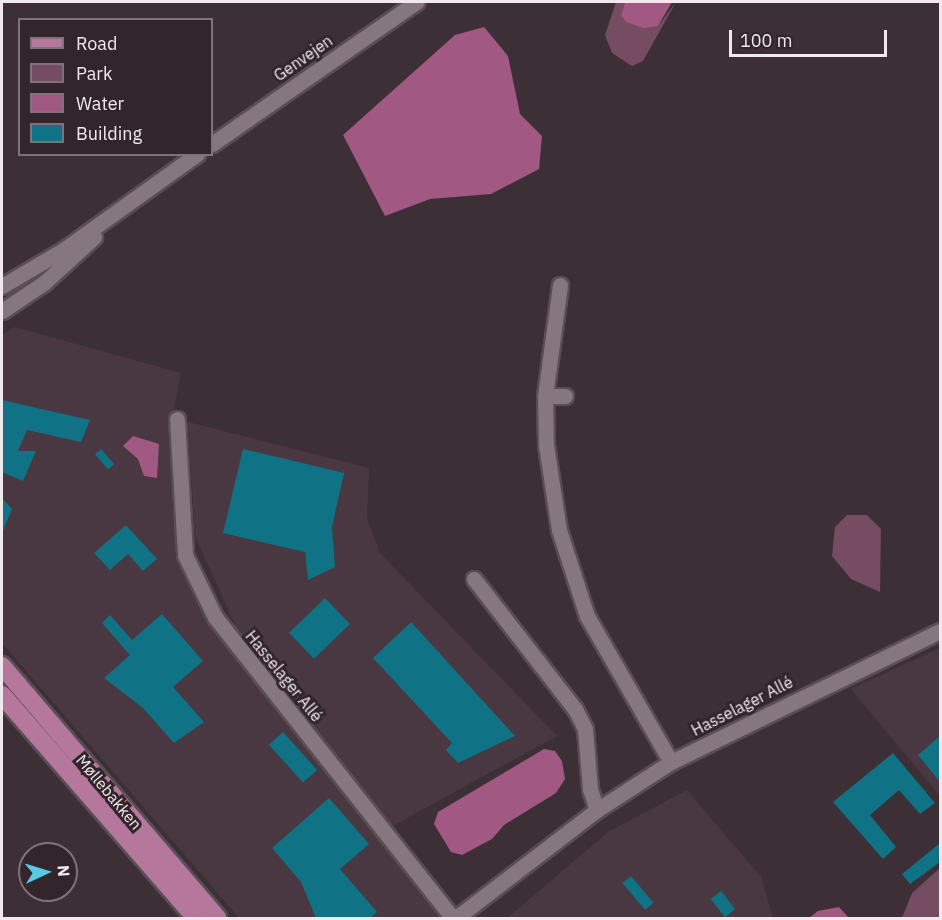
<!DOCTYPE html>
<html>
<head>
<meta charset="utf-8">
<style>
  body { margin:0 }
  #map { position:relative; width:942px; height:920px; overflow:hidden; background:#3c2f36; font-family:"IBM Plex Sans",sans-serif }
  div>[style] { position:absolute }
  .built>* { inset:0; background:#493842 }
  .green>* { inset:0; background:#764c63 }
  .water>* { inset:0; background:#a15983 }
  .building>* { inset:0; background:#0f7285; transform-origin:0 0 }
  .roads { filter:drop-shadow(2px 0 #594e53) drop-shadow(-2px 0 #594e53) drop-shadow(0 2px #594e53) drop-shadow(0 -2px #594e53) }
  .minor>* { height:15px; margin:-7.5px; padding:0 7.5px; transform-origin:7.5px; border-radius:7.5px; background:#86777e }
  .major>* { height:18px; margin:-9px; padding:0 9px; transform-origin:9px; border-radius:9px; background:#b5779b }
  span { translate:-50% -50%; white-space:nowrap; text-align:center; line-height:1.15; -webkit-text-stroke:6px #32252c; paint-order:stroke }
  .street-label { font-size:16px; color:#f1e9ed }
  .frame { position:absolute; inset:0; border:3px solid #f1e9ed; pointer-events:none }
  .legend { position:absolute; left:18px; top:18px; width:195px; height:138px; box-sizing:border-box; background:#32252c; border:2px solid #7e7379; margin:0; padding:8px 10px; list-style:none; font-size:18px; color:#f1e9ed }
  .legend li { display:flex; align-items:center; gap:12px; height:30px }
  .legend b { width:30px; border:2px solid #7e7379 }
  .north { position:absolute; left:18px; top:842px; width:60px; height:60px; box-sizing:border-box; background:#32252c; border:2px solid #7e7379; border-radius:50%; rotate:86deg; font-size:16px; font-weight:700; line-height:24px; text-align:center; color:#f1e9ed }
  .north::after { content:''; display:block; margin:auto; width:21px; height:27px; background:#58c9e3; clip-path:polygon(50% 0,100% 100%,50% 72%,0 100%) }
  .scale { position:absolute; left:729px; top:30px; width:158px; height:27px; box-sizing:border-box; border:3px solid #f1e9ed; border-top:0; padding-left:8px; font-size:18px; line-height:21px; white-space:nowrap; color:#f1e9ed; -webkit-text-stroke:4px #32252c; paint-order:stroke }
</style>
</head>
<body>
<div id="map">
  <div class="built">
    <i style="clip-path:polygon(15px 327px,181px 373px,171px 423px,177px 537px,222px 637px,237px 629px,195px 536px,188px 422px,369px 468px,367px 519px,380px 553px,557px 736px,378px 834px,442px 918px,239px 918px,2px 643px,2px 335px)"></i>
    <i style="clip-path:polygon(940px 648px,940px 796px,851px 689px)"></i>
    <i style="clip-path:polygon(687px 790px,761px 877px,773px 918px,507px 918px,608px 832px)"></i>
  </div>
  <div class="green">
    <i style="clip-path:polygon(616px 2px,625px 2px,621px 15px,658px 26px,676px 2px,643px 61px,632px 66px,612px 53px,605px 35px)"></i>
    <i style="clip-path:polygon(847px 515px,867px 515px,881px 529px,880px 592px,851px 579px,832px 556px,835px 527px)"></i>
    <i style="clip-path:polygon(940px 868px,940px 918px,902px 918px,912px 893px)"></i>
  </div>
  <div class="water">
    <i style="clip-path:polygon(625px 2px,672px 2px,658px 26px,644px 28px,626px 22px,621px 15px)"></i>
    <i style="clip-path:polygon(484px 27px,508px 56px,520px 114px,542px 136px,539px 169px,491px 194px,430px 199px,385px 216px,343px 135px,455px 35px)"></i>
    <i style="clip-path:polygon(133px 436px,159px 444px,157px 478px,144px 476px,138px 459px,123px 446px)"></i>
    <i style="clip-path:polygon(544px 749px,555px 751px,562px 761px,565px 779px,556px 793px,504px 825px,492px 839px,462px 855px,451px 852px,434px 824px,438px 812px)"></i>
    <i style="clip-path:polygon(839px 907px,849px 918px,809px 918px,818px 911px)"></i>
  </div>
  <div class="building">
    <i style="clip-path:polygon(2px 400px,90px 420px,81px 442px,27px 430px,18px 451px,36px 451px,23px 481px,2px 472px)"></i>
    <i style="left:101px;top:449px;width:20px;height:8px;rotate:49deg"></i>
    <i style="clip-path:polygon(243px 449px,344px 473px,332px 527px,335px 567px,308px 580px,305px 552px,223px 533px)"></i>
    <i style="clip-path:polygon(2px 498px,12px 509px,2px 533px)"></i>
    <i style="clip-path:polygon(126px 525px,157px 559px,143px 571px,128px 554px,110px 570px,94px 553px)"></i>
    <i style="left:325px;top:598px;width:36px;height:50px;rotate:46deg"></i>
    <i style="clip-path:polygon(162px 614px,203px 661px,173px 687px,204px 722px,174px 743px,143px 708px,104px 678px,130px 655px,102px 623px,110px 615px,132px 640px)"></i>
    <i style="clip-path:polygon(411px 622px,515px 736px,458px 763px,446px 750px,452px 743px,373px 658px)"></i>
    <i style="left:283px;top:732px;width:51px;height:19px;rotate:48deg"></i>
    <i style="clip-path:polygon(940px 736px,940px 782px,918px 755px)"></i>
    <i style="clip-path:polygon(893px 753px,935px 803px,920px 814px,899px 790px,870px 815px,896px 847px,883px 859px,833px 802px)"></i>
    <i style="clip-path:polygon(329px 798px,369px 844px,340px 869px,377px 912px,370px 918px,316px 918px,301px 882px,272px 848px)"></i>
    <i style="clip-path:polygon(940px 843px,940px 862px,910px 884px,902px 874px)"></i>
    <i style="left:631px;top:876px;width:35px;height:11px;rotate:50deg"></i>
    <i style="left:721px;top:891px;width:23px;height:13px;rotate:52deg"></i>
  </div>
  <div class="roads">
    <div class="minor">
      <i style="left:212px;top:144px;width:249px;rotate:-34.8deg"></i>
      <i style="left:560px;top:285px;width:112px;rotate:97.7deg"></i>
      <i style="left:545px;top:396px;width:49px;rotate:88.8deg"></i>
      <i style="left:546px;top:445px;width:86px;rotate:81.3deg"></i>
      <i style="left:559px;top:530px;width:90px;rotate:72deg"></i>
      <i style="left:587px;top:616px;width:168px;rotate:60.1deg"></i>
      <i style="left:2px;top:286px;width:71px;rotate:-30.5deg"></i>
      <i style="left:63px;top:250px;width:165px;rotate:-35.6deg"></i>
      <i style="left:2px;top:311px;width:52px;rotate:-34deg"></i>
      <i style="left:45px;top:282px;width:67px;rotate:-42.6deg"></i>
      <i style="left:545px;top:396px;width:20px"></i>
      <i style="left:177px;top:419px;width:136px;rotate:86.6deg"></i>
      <i style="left:185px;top:555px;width:69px;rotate:64.2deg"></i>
      <i style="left:215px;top:617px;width:384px;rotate:51.7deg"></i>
      <i style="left:474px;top:579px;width:165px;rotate:52.2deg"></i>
      <i style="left:575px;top:709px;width:22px;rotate:63deg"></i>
      <i style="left:585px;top:729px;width:60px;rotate:85.2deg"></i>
      <i style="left:590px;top:789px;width:22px;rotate:72deg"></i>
      <i style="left:456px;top:918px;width:178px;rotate:-37.5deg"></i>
      <i style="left:597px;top:810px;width:88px;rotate:-33deg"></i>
      <i style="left:671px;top:762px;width:299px;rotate:-26deg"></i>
    </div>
    <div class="major">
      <i style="left:2px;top:666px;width:331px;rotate:49.5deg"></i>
      <i style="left:2px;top:695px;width:296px;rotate:49deg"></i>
    </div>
  </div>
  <div class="street-label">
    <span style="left:303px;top:58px;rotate:-35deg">Genvejen</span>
    <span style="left:284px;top:676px;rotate:51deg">Hasselager Allé</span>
    <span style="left:742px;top:706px;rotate:-27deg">Hasselager Allé</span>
    <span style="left:109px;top:792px;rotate:50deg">Møllebakken</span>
  </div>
  <div class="frame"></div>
  <ul class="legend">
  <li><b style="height:8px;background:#b5779b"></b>Road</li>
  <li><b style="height:16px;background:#764c63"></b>Park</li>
  <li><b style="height:16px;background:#a15983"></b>Water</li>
  <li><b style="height:16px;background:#0f7285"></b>Building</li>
  </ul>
  <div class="north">N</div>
  <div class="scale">100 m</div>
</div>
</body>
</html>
